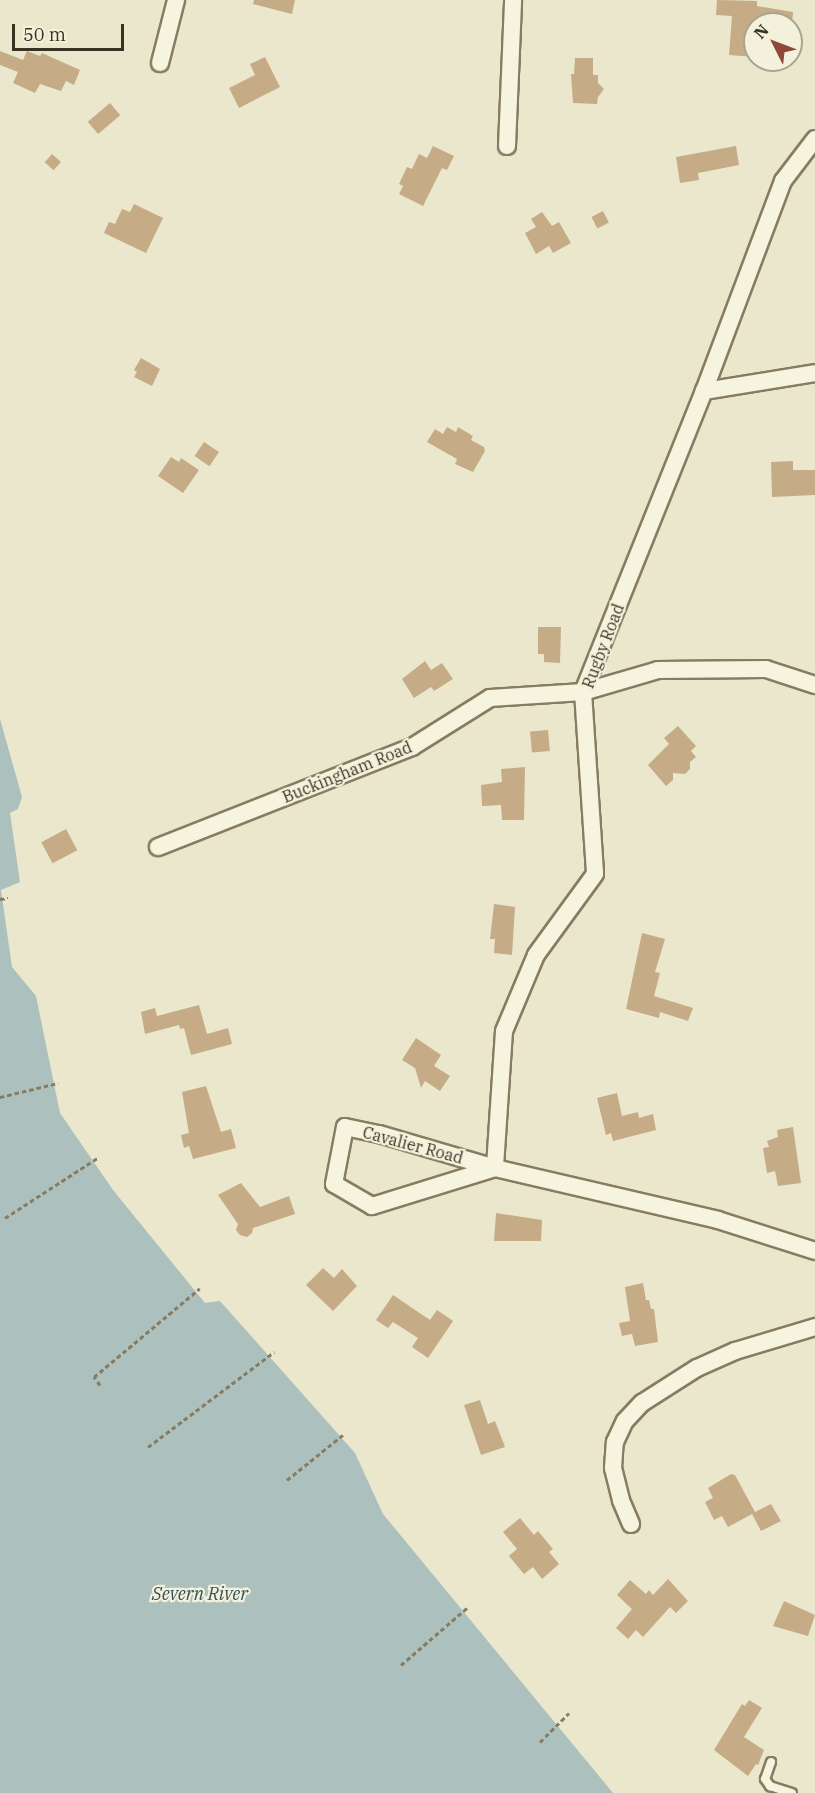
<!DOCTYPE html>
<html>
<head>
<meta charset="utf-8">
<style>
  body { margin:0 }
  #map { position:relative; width:815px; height:1793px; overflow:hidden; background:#ebe7cc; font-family:"IBM Plex Serif",serif }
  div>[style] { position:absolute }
  .water>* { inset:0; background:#acc0be }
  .building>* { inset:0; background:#c5ac86; transform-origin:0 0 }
  .path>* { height:3px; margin-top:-1.5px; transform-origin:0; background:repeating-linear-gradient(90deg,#867c62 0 4.5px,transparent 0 7.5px) }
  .roads { filter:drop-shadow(2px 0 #867c62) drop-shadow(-2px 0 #867c62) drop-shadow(0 2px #867c62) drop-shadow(0 -2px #867c62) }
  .lane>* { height:8px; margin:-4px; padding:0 4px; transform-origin:4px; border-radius:4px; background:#f6f3df }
  .street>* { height:16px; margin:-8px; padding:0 8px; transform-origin:8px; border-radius:8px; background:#f6f3df }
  span { translate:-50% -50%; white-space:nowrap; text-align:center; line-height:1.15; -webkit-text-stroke:4.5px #f3f0db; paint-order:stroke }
  .street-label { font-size:16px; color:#393223 }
  .water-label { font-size:18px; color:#345257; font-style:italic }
  .north { position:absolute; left:743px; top:12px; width:60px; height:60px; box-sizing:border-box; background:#f3f0db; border:2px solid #a9a491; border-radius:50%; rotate:312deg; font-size:16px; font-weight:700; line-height:24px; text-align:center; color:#393223 }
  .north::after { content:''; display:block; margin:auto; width:21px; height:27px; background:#8f4838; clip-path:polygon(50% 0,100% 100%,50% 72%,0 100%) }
  .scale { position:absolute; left:12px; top:24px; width:112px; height:27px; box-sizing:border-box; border:3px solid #393223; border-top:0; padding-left:8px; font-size:18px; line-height:21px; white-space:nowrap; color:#393223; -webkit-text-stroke:4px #f3f0db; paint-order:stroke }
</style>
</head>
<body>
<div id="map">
  <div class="water">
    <i style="clip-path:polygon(0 719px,22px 797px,18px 809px,10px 813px,20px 882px,1px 890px,12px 967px,36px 996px,60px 1113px,113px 1190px,205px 1303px,220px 1301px,355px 1453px,383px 1514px,613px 1793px,0 1793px)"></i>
  </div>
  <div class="building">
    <i style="clip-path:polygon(254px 0,295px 0,292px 14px,253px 4px)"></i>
    <i style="clip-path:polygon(717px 0,757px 1px,757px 6px,793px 12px,792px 24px,755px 24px,755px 57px,729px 55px,732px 16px,716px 15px)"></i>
    <i style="clip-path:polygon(0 51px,23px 60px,27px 51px,40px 56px,42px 53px,80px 70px,74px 85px,66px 81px,61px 91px,40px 84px,35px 93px,13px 83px,18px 72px,0 65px)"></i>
    <i style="clip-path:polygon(265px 57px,280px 87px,239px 108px,229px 88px,255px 75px,250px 64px)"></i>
    <i style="clip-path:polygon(575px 58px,593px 58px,593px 75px,598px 75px,598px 83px,604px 89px,598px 97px,597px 104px,573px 103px,571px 74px,574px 74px)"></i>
    <i style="left:110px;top:103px;width:16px;height:29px;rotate:50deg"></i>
    <i style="clip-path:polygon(433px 146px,454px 156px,447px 170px,442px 168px,423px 206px,399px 194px,403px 186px,399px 184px,407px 167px,412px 169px,419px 154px,427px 158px)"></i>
    <i style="clip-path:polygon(736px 146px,739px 165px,698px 173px,699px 180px,680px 183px,676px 157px)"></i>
    <i style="left:52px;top:154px;width:12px;height:11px;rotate:42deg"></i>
    <i style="clip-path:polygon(134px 204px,163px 218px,146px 253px,104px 233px,109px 222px,115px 224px,122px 209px,130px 212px)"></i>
    <i style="left:603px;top:211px;width:13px;height:13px;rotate:63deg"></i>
    <i style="clip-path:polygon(542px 212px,552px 226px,559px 222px,571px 243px,553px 253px,549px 246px,536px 254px,525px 233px,536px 227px,531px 219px)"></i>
    <i style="clip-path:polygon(141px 358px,160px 369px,152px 386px,134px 377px,137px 372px,134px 370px)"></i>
    <i style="clip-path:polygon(447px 427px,456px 432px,458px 427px,473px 436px,471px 440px,484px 447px,485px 451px,473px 472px,455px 464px,457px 459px,427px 442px,435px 429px,443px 434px)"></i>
    <i style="left:204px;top:442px;width:18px;height:17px;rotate:34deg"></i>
    <i style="clip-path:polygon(171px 457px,179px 462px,181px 458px,199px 470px,183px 493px,158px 476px)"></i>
    <i style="clip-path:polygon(793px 461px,793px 470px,815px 470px,815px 495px,772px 497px,771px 462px)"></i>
    <i style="clip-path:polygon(538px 627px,561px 627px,560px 663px,544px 662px,544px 654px,538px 654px)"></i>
    <i style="clip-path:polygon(425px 661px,431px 670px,442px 663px,453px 679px,434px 691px,431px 687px,414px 698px,402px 679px)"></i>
    <i style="clip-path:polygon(678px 726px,696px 746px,691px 751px,696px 757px,690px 762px,690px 769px,685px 774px,673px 773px,673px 780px,666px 786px,648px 765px,669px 744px,664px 738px)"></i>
    <i style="left:548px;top:730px;width:21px;height:18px;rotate:85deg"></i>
    <i style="clip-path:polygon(525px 767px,524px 820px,502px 820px,501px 805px,482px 806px,481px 785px,502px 782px,501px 769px)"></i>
    <i style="left:66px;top:829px;width:24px;height:28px;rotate:62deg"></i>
    <i style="clip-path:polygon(494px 904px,515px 907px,512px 955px,494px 953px,495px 939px,490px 939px)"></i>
    <i style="clip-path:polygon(642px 933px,665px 939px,655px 972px,660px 973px,654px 996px,693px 1008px,688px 1021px,660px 1012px,659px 1018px,626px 1009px)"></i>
    <i style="clip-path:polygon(199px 1005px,207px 1034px,228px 1028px,232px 1044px,191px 1055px,184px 1028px,180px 1029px,179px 1025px,145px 1034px,141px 1012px,155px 1008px,157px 1016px)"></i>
    <i style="clip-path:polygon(416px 1038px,441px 1055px,434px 1066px,450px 1076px,440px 1091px,425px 1081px,421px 1088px,415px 1068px,402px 1060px)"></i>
    <i style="clip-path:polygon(206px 1086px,221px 1132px,231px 1129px,236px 1148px,193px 1159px,189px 1146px,184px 1148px,181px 1135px,189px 1133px,182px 1092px)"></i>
    <i style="clip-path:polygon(617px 1093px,622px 1116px,638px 1112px,639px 1118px,653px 1114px,656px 1130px,613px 1141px,611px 1133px,606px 1135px,597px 1098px)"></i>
    <i style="clip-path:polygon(793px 1127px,801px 1183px,778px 1186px,775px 1171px,767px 1173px,763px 1148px,769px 1147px,767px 1141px,778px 1137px,777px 1130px)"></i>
    <i style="clip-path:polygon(241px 1183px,260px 1207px,289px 1196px,295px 1214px,253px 1228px,252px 1233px,247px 1237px,240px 1235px,236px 1230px,238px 1224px,218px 1195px)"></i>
    <i style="clip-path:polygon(496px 1213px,542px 1220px,541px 1241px,494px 1241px)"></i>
    <i style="clip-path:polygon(323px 1268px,334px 1278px,342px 1269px,357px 1286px,333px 1311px,306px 1285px)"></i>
    <i style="clip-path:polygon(643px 1283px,646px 1300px,649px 1300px,651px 1309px,654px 1309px,658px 1342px,635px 1346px,632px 1334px,622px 1336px,619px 1323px,630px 1321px,625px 1287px)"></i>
    <i style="clip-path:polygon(393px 1295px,430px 1320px,437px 1310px,453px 1321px,428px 1358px,412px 1347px,418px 1338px,393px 1322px,388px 1328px,376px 1320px)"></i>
    <i style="clip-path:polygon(480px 1400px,488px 1424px,495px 1421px,505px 1447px,481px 1455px,464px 1405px)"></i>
    <i style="clip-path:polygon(731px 1474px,735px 1475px,755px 1512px,771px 1504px,781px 1521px,761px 1531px,752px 1514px,728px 1527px,722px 1516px,714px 1520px,705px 1502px,713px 1498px,708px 1488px)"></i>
    <i style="clip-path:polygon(520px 1518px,534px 1535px,538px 1531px,553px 1549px,549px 1552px,559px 1564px,542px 1579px,533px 1567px,524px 1574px,509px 1556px,517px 1549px,503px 1532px)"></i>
    <i style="clip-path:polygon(668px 1579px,688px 1601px,676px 1613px,670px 1607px,643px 1637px,636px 1630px,628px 1639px,616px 1628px,632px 1609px,617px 1595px,630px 1580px,646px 1594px,649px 1590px,653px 1595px)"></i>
    <i style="clip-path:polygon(784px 1601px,815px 1615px,808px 1636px,773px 1626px)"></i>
    <i style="clip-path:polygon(749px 1700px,762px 1708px,744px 1737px,764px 1750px,758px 1765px,756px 1764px,748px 1776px,714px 1750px,742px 1704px,745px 1706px)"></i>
  </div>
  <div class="path">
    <i style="left:0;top:899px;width:8px;rotate:-7deg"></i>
    <i style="left:0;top:1097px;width:60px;rotate:-13.6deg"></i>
    <i style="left:5px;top:1218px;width:112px;rotate:-33deg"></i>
    <i style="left:100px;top:1385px;width:10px;rotate:-127deg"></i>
    <i style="left:94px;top:1377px;width:138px;rotate:-40deg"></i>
    <i style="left:148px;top:1447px;width:158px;rotate:-37deg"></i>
    <i style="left:287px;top:1480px;width:73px;rotate:-38.9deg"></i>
    <i style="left:401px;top:1665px;width:90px;rotate:-40.9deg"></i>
    <i style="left:540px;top:1742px;width:41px;rotate:-45deg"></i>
  </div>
  <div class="roads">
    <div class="lane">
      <i style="left:771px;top:1762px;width:18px;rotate:109deg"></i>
      <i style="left:765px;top:1779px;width:9px;rotate:54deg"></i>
      <i style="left:770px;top:1786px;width:23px;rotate:18deg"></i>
    </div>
    <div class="street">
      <i style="left:160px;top:63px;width:65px;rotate:-75.7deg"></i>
      <i style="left:815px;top:139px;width:53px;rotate:127.3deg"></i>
      <i style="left:783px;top:181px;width:224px;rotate:110.6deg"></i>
      <i style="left:704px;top:391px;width:324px;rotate:111.9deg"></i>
      <i style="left:583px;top:692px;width:182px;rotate:86.2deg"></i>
      <i style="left:595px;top:874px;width:100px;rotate:126.1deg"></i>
      <i style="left:536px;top:955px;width:82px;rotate:112.8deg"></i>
      <i style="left:504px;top:1031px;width:137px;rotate:93.8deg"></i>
      <i style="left:495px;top:1168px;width:129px;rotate:162.8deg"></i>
      <i style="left:372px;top:1206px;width:44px;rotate:-149.9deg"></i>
      <i style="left:334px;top:1184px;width:58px;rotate:-79.1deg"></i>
      <i style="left:345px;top:1127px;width:35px;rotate:12deg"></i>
      <i style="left:379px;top:1134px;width:121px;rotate:16.3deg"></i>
      <i style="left:495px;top:1168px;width:229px;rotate:13.1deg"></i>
      <i style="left:718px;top:1220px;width:102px;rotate:17.7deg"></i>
      <i style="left:507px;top:146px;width:146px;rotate:-87.6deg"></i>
      <i style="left:704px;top:391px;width:112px;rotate:-9.2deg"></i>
      <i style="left:158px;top:847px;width:273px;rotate:-21.5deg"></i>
      <i style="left:412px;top:747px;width:92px;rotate:-32.1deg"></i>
      <i style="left:490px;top:698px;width:93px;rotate:-3.7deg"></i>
      <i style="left:583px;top:692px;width:78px;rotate:-16.3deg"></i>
      <i style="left:658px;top:670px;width:108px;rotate:-0.5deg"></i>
      <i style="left:766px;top:669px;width:52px;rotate:18.1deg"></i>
      <i style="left:631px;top:1524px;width:26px;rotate:-113deg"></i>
      <i style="left:621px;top:1500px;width:33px;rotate:-104deg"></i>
      <i style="left:613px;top:1468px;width:26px;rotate:-86deg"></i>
      <i style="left:615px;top:1442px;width:23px;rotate:-65deg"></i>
      <i style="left:625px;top:1421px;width:25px;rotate:-47deg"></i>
      <i style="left:642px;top:1403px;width:65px;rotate:-32.5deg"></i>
      <i style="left:697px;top:1368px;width:42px;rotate:-24.1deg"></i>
      <i style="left:735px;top:1351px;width:84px;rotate:-16.7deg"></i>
    </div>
  </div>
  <div class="street-label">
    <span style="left:603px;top:646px;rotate:-69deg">Rugby Road</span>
    <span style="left:347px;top:772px;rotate:-22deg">Buckingham Road</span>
    <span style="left:413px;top:1145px;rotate:15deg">Cavalier Road</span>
  </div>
  <div class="water-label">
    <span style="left:200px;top:1594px">Severn River</span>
  </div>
  <div class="north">N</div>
  <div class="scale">50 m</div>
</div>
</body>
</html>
